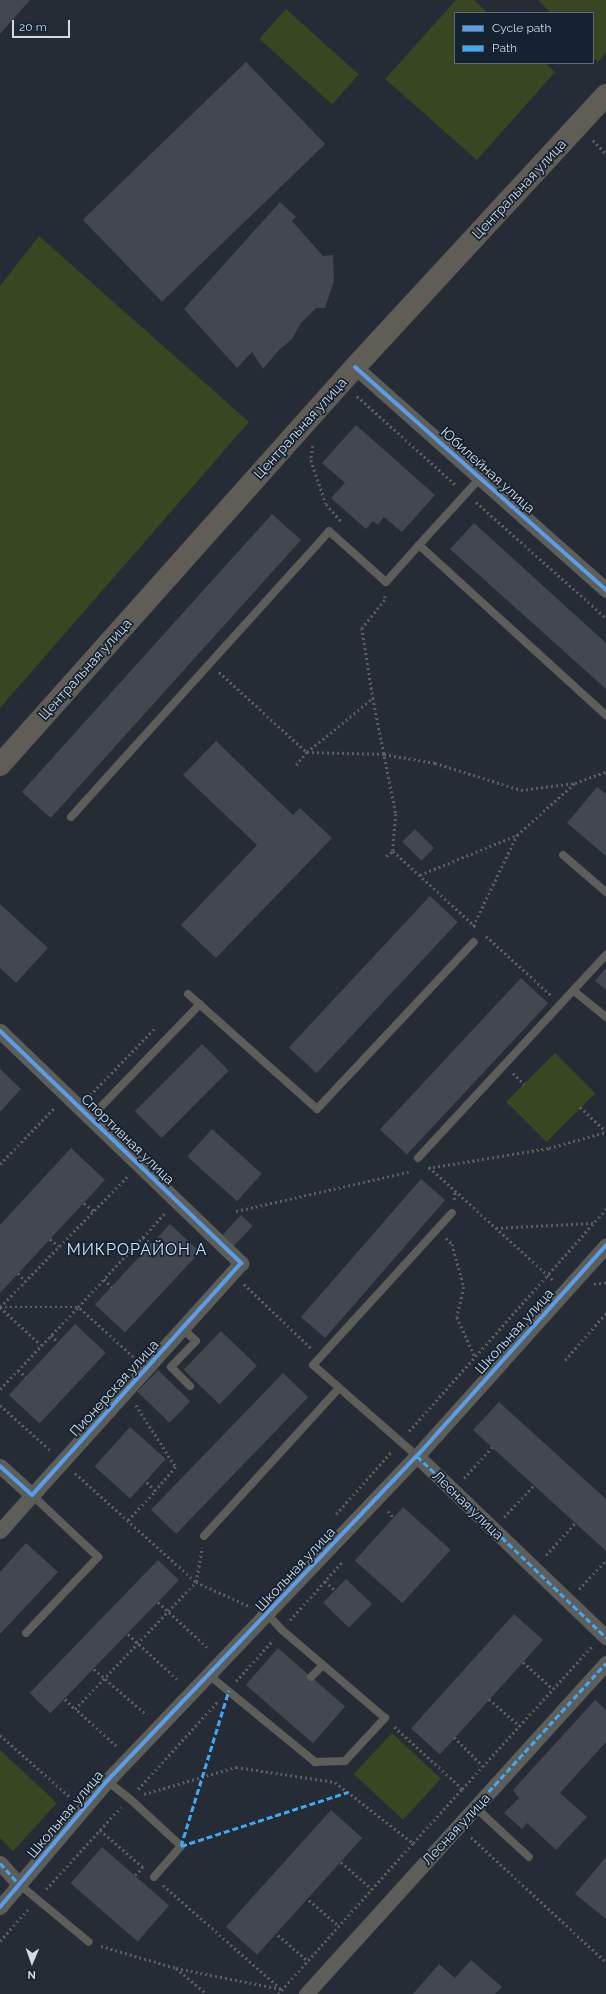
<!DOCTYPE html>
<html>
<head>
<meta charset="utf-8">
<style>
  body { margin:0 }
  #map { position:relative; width:606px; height:1994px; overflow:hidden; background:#252c35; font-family:Raleway,sans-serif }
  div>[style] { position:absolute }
  .green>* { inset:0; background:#384621; transform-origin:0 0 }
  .building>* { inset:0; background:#43474f; transform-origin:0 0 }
  .path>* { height:2.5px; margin-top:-1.25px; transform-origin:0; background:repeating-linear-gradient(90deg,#5e5e5e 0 2px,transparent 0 5px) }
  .service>* { height:8px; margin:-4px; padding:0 4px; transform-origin:4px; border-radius:4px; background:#5d5d59 }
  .minor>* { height:15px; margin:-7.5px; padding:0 7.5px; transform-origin:7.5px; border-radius:7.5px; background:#5d5d59 }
  .secondary>* { height:22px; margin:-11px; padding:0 11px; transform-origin:11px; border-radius:11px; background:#605d56 }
  .quiet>* { height:3px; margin-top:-1.5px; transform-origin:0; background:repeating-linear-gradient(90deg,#3fa9f5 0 6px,transparent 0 9px) }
  .cycleway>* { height:4px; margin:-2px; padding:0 2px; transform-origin:2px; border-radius:2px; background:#5a9eea }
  span { translate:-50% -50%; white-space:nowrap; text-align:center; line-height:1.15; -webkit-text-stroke:3.5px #142231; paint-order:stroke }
  .street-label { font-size:14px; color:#d1dae5 }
  .quarter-label { font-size:16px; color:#d1e3f8; letter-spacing:1px }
  .legend { position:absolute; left:454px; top:12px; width:140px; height:52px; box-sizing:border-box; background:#142231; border:1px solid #606c79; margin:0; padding:5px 7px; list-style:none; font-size:12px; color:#d1dae5 }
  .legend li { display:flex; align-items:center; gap:8px; height:20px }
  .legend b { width:20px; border:1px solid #606c79 }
  .north { position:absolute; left:12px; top:1942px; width:40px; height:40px; -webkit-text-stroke:3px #142231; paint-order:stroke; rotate:182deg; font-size:11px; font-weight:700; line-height:16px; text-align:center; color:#d1dae5 }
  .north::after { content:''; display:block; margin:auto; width:14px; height:18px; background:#d1dae5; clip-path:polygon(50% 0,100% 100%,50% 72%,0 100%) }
  .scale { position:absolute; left:12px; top:20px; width:58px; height:18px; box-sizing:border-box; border:2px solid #d1dae5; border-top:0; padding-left:5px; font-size:12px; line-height:14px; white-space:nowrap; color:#d1dae5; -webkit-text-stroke:3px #142231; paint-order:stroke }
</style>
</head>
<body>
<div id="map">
  <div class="green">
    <i style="clip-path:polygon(456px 0,474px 0,488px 13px,455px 13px,455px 63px,545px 63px,555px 72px,477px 160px,385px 79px)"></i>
    <i style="clip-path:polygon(538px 0,606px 0,606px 53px,598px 62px,593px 57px,593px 13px,551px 13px)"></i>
    <i style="left:286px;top:9px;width:98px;height:40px;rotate:42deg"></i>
    <i style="clip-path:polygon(39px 236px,249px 422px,0 708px,0 286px)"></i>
    <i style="left:555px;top:1053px;width:57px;height:69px;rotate:45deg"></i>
    <i style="left:392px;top:1733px;width:67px;height:56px;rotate:43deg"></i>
    <i style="clip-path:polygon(0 1750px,57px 1803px,13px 1851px,0 1838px)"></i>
  </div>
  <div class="building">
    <i style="clip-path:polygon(0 0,30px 0,0 34px)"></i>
    <i style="left:246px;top:62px;width:114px;height:227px;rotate:46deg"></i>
    <i style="clip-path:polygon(280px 202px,296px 217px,292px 221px,323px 256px,333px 255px,334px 281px,325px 308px,316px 308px,301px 323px,292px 339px,279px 350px,263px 369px,252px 352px,237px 368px,184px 309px)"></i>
    <i style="clip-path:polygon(356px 425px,435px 495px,402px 532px,384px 517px,378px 525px,373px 521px,366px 529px,331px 498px,345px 483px,322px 463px)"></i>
    <i style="left:272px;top:514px;width:39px;height:374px;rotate:42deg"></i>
    <i style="clip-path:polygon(474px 523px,606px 643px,606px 689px,450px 549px)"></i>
    <i style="clip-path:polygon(216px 741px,293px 815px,300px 808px,332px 838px,216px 958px,181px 925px,257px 845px,183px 775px)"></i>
    <i style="clip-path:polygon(597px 787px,606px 794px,606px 856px,567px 823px)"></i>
    <i style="left:415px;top:829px;width:27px;height:18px;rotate:45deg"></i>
    <i style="left:430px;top:896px;width:38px;height:207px;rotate:43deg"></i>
    <i style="clip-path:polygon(0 904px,48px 948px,16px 983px,0 968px)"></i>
    <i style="clip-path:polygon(606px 968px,606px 990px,595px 981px)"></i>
    <i style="left:521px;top:978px;width:37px;height:207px;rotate:43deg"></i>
    <i style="left:202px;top:1044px;width:38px;height:95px;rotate:45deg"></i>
    <i style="clip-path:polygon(0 1069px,21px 1089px,0 1112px)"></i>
    <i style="left:212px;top:1129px;width:67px;height:37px;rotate:42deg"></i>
    <i style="clip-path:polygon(71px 1148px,105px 1180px,0 1293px,0 1225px)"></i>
    <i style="left:421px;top:1179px;width:32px;height:183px;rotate:41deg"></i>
    <i style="left:241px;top:1215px;width:16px;height:29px;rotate:43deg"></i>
    <i style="left:170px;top:1224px;width:41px;height:110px;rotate:43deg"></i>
    <i style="left:75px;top:1324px;width:42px;height:97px;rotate:43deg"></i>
    <i style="left:221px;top:1331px;width:50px;height:54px;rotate:44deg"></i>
    <i style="left:158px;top:1370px;width:45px;height:30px;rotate:44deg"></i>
    <i style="left:283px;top:1373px;width:35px;height:190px;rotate:44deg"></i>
    <i style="clip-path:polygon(499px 1402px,606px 1499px,606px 1551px,473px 1430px)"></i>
    <i style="left:130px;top:1427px;width:48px;height:53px;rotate:42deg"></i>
    <i style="left:403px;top:1507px;width:64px;height:72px;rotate:42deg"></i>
    <i style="clip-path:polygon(26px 1543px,58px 1572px,0 1634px,0 1572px)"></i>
    <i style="left:158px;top:1560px;width:29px;height:185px;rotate:44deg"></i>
    <i style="left:346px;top:1579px;width:36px;height:33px;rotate:44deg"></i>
    <i style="left:514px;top:1614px;width:39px;height:154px;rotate:42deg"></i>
    <i style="left:278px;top:1648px;width:89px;height:49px;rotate:41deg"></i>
    <i style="clip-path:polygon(595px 1700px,606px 1710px,606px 1742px,560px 1793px,587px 1817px,556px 1850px,527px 1823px,522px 1829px,504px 1813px,519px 1798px,513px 1790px)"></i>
    <i style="left:331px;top:1810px;width:42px;height:157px;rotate:42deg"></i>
    <i style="left:102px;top:1847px;width:89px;height:48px;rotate:41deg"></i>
    <i style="clip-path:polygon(606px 1857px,606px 1919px,575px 1894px)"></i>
    <i style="clip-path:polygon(471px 1960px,502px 1987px,495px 1994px,413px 1994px,439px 1964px,455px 1978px)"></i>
  </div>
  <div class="path">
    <i style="left:593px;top:140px;width:19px;rotate:47deg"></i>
    <i style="left:357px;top:396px;width:133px;rotate:42deg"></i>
    <i style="left:313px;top:446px;width:14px;rotate:98deg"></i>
    <i style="left:311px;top:460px;width:46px;rotate:71.2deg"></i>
    <i style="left:326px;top:504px;width:23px;rotate:49deg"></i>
    <i style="left:476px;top:502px;width:174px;rotate:41.7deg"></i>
    <i style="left:385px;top:596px;width:4px;rotate:90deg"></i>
    <i style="left:385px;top:600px;width:36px;rotate:129deg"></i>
    <i style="left:362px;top:628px;width:71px;rotate:81.1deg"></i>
    <i style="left:373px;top:698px;width:118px;rotate:78.8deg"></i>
    <i style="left:396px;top:814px;width:37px;rotate:95deg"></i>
    <i style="left:393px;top:851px;width:115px;rotate:42.5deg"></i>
    <i style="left:219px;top:672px;width:119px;rotate:42.3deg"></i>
    <i style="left:307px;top:752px;width:77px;rotate:1.5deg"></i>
    <i style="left:384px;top:754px;width:52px;rotate:10deg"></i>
    <i style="left:435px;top:763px;width:90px;rotate:17.4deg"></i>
    <i style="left:521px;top:790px;width:54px;rotate:-7.4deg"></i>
    <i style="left:575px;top:783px;width:33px;rotate:-20deg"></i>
    <i style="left:296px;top:765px;width:17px;rotate:-50deg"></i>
    <i style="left:307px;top:752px;width:85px;rotate:-39.3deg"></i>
    <i style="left:386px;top:856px;width:9px;rotate:-36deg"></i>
    <i style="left:420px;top:875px;width:105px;rotate:-22.4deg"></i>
    <i style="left:517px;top:835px;width:78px;rotate:-41.9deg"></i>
    <i style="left:473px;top:926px;width:101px;rotate:-64.2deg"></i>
    <i style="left:486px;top:936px;width:88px;rotate:42.2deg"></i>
    <i style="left:513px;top:1073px;width:16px;rotate:45deg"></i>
    <i style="left:90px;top:1095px;width:93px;rotate:-45.9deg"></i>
    <i style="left:580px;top:1107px;width:35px;rotate:43deg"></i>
    <i style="left:0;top:1164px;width:79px;rotate:-46deg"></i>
    <i style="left:429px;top:1167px;width:168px;rotate:42.3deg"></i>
    <i style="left:428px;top:1168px;width:123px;rotate:-9.4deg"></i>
    <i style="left:549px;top:1148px;width:59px;rotate:-15.7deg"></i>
    <i style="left:454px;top:1200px;width:10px;rotate:-84deg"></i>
    <i style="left:84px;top:1203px;width:13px;rotate:39deg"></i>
    <i style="left:236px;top:1211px;width:180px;rotate:-12.8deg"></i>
    <i style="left:496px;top:1228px;width:97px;rotate:-3deg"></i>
    <i style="left:143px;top:1237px;width:11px;rotate:41deg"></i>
    <i style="left:446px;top:1238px;width:8px;rotate:45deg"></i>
    <i style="left:452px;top:1244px;width:45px;rotate:74.4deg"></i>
    <i style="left:464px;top:1287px;width:31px;rotate:103deg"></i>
    <i style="left:457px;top:1317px;width:44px;rotate:65.8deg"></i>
    <i style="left:50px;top:1239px;width:11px;rotate:38deg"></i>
    <i style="left:18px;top:1273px;width:11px;rotate:49deg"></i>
    <i style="left:104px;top:1279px;width:11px;rotate:45deg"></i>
    <i style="left:244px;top:1284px;width:93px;rotate:43.7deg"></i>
    <i style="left:594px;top:1284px;width:12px;rotate:-9deg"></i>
    <i style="left:0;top:1307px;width:182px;rotate:-45.7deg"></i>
    <i style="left:0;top:1307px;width:77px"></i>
    <i style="left:0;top:1307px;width:56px;rotate:42.8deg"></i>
    <i style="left:51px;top:1335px;width:10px;rotate:45deg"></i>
    <i style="left:133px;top:1357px;width:74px;rotate:-137.7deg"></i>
    <i style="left:78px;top:1307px;width:128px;rotate:-47.2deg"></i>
    <i style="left:565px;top:1360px;width:62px;rotate:-48.9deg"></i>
    <i style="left:18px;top:1370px;width:11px;rotate:41deg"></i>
    <i style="left:0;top:1389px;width:113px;rotate:-46.4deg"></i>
    <i style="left:0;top:1405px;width:69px;rotate:42deg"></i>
    <i style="left:136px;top:1405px;width:74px;rotate:57.2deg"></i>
    <i style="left:176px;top:1467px;width:32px;rotate:131deg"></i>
    <i style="left:409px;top:1431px;width:297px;rotate:-48.4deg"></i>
    <i style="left:75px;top:1473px;width:163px;rotate:42deg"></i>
    <i style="left:196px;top:1582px;width:60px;rotate:24.4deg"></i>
    <i style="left:464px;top:1478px;width:42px;rotate:-47.9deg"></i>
    <i style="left:388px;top:1511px;width:8px;rotate:50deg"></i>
    <i style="left:336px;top:1514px;width:83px;rotate:-48.4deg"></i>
    <i style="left:504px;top:1517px;width:44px;rotate:-46.8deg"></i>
    <i style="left:128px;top:1520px;width:40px;rotate:-47deg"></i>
    <i style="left:155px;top:1491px;width:14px;rotate:-135deg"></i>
    <i style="left:546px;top:1555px;width:43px;rotate:-47.8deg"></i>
    <i style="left:325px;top:1581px;width:13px;rotate:42deg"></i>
    <i style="left:579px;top:1589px;width:40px;rotate:-47deg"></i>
    <i style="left:158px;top:1602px;width:69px;rotate:42.7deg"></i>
    <i style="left:290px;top:1620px;width:79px;rotate:-48.1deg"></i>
    <i style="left:128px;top:1634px;width:69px;rotate:42.7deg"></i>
    <i style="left:523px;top:1662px;width:40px;rotate:42deg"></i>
    <i style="left:94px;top:1669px;width:70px;rotate:41deg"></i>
    <i style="left:236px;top:1681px;width:55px;rotate:-47.9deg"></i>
    <i style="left:65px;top:1699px;width:14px;rotate:45deg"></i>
    <i style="left:489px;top:1699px;width:41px;rotate:41.1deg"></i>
    <i style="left:0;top:1735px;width:94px;rotate:41.5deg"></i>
    <i style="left:454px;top:1737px;width:41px;rotate:45deg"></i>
    <i style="left:116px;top:1746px;width:55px;rotate:-137.9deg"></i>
    <i style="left:75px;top:1709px;width:175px;rotate:-46.4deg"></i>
    <i style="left:196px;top:1582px;width:35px;rotate:-80deg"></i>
    <i style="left:138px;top:1789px;width:120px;rotate:-47.7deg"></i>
    <i style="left:462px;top:1789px;width:193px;rotate:-47.7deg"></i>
    <i style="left:144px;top:1794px;width:96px;rotate:-16.4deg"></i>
    <i style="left:236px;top:1767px;width:100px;rotate:8.6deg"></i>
    <i style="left:335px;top:1782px;width:99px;rotate:38deg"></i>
    <i style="left:413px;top:1843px;width:73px;rotate:-47.8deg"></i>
    <i style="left:462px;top:1789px;width:92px;rotate:-137.6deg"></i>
    <i style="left:100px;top:1830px;width:60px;rotate:40.9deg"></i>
    <i style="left:471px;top:1837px;width:184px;rotate:42.8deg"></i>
    <i style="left:341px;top:1862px;width:41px;rotate:41.1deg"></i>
    <i style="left:135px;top:1875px;width:11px;rotate:-45deg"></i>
    <i style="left:163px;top:1885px;width:159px;rotate:41.4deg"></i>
    <i style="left:46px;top:1889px;width:111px;rotate:-47.6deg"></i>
    <i style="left:309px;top:1900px;width:40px;rotate:41deg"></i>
    <i style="left:278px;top:1935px;width:40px;rotate:41deg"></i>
    <i style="left:0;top:1941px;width:43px;rotate:-48.8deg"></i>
    <i style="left:101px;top:1946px;width:78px;rotate:16.3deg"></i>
    <i style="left:176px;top:1968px;width:40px;rotate:40deg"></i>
    <i style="left:176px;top:1968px;width:107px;rotate:11.3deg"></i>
    <i style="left:278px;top:1994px;width:203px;rotate:-48.2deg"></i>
  </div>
  <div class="service">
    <i style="left:480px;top:478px;width:91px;rotate:132.3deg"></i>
    <i style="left:419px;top:545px;width:253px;rotate:42.3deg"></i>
    <i style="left:71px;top:817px;width:385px;rotate:-47.9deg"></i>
    <i style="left:329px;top:531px;width:76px;rotate:41.8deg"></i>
    <i style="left:386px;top:582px;width:50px;rotate:-48.3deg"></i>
    <i style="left:563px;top:855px;width:57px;rotate:40.7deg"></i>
    <i style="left:574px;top:991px;width:41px;rotate:39.1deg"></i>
    <i style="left:188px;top:994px;width:173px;rotate:41.7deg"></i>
    <i style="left:317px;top:1109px;width:229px;rotate:-46.8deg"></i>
    <i style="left:91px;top:1117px;width:157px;rotate:-46deg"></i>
    <i style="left:418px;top:1158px;width:277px;rotate:-47.2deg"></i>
    <i style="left:182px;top:1328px;width:19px;rotate:43deg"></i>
    <i style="left:196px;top:1341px;width:36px;rotate:134deg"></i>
    <i style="left:171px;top:1367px;width:27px;rotate:45deg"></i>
    <i style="left:417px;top:1456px;width:138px;rotate:-138.8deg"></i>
    <i style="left:313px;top:1365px;width:206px;rotate:-47.6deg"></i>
    <i style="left:204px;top:1536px;width:200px;rotate:-47.6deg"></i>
    <i style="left:26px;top:1633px;width:105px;rotate:-46.5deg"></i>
    <i style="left:98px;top:1557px;width:91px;rotate:-136.8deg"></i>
    <i style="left:210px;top:1676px;width:136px;rotate:39.3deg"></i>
    <i style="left:315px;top:1762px;width:30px;rotate:-2deg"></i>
    <i style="left:345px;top:1761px;width:59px;rotate:-47.1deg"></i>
    <i style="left:385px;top:1718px;width:135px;rotate:-139.5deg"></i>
    <i style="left:282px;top:1630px;width:21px;rotate:-133deg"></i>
    <i style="left:311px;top:1677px;width:17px;rotate:-45deg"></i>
    <i style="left:107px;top:1781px;width:28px;rotate:38deg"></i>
    <i style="left:129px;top:1798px;width:71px;rotate:42.7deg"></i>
    <i style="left:181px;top:1846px;width:41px;rotate:131.1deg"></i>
    <i style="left:476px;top:1808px;width:72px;rotate:42.8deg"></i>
    <i style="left:20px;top:1885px;width:89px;rotate:39.6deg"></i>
  </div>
  <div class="minor">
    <i style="left:355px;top:367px;width:336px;rotate:41.6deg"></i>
    <i style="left:0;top:1031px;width:335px;rotate:43.9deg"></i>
    <i style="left:241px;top:1263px;width:312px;rotate:132deg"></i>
    <i style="left:32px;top:1495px;width:43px;rotate:-137.8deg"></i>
    <i style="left:417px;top:1456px;width:262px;rotate:43.8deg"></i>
    <i style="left:0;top:1531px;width:48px;rotate:-48.4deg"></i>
    <i style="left:0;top:1863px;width:30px;rotate:48deg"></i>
    <i style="left:0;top:1907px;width:165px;rotate:-49.7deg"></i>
    <i style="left:107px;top:1781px;width:449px;rotate:-46.4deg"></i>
    <i style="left:417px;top:1456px;width:283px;rotate:-48.1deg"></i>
    <i style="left:306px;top:1994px;width:447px;rotate:-47.8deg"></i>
  </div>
  <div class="secondary">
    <i style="left:0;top:765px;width:533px;rotate:-48.27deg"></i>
    <i style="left:355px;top:367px;width:370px;rotate:-47.3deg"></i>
  </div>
  <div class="quiet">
    <i style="left:417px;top:1456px;width:262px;rotate:43.8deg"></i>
    <i style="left:458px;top:1825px;width:219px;rotate:-47.6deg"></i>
    <i style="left:181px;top:1846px;width:176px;rotate:-17.9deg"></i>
    <i style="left:181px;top:1846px;width:163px;rotate:-72.9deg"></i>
    <i style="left:0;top:1863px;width:30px;rotate:48deg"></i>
  </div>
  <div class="cycleway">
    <i style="left:355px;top:367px;width:336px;rotate:41.6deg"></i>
    <i style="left:0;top:1031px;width:335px;rotate:43.9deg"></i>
    <i style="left:241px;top:1263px;width:312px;rotate:132deg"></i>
    <i style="left:32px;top:1495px;width:43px;rotate:-137.8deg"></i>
    <i style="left:0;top:1907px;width:165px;rotate:-49.7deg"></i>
    <i style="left:107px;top:1781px;width:449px;rotate:-46.4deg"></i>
    <i style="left:417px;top:1456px;width:283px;rotate:-48.1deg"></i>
  </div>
  <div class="street-label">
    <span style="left:519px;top:189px;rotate:-47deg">Центральная улица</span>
    <span style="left:300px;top:428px;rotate:-48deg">Центральная улица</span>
    <span style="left:488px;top:470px;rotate:42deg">Юбилейная улица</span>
    <span style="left:85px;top:669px;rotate:-48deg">Центральная улица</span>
    <span style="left:128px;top:1139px;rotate:44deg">Спортивная улица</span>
    <span style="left:514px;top:1331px;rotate:-48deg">Школьная улица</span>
    <span style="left:114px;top:1388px;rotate:-48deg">Пионерская улица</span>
    <span style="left:468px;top:1505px;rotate:44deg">Лесная улица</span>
    <span style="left:295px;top:1569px;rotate:-47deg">Школьная улица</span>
    <span style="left:65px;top:1814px;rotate:-50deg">Школьная улица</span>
    <span style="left:456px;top:1829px;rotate:-47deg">Лесная улица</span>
  </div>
  <div class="quarter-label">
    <span style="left:137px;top:1250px">МИКРОРАЙОН А</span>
  </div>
  <ul class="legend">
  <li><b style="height:5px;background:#5a9eea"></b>Cycle path</li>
  <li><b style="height:5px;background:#3fa9f5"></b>Path</li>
  </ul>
  <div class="north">N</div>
  <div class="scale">20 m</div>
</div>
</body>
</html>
